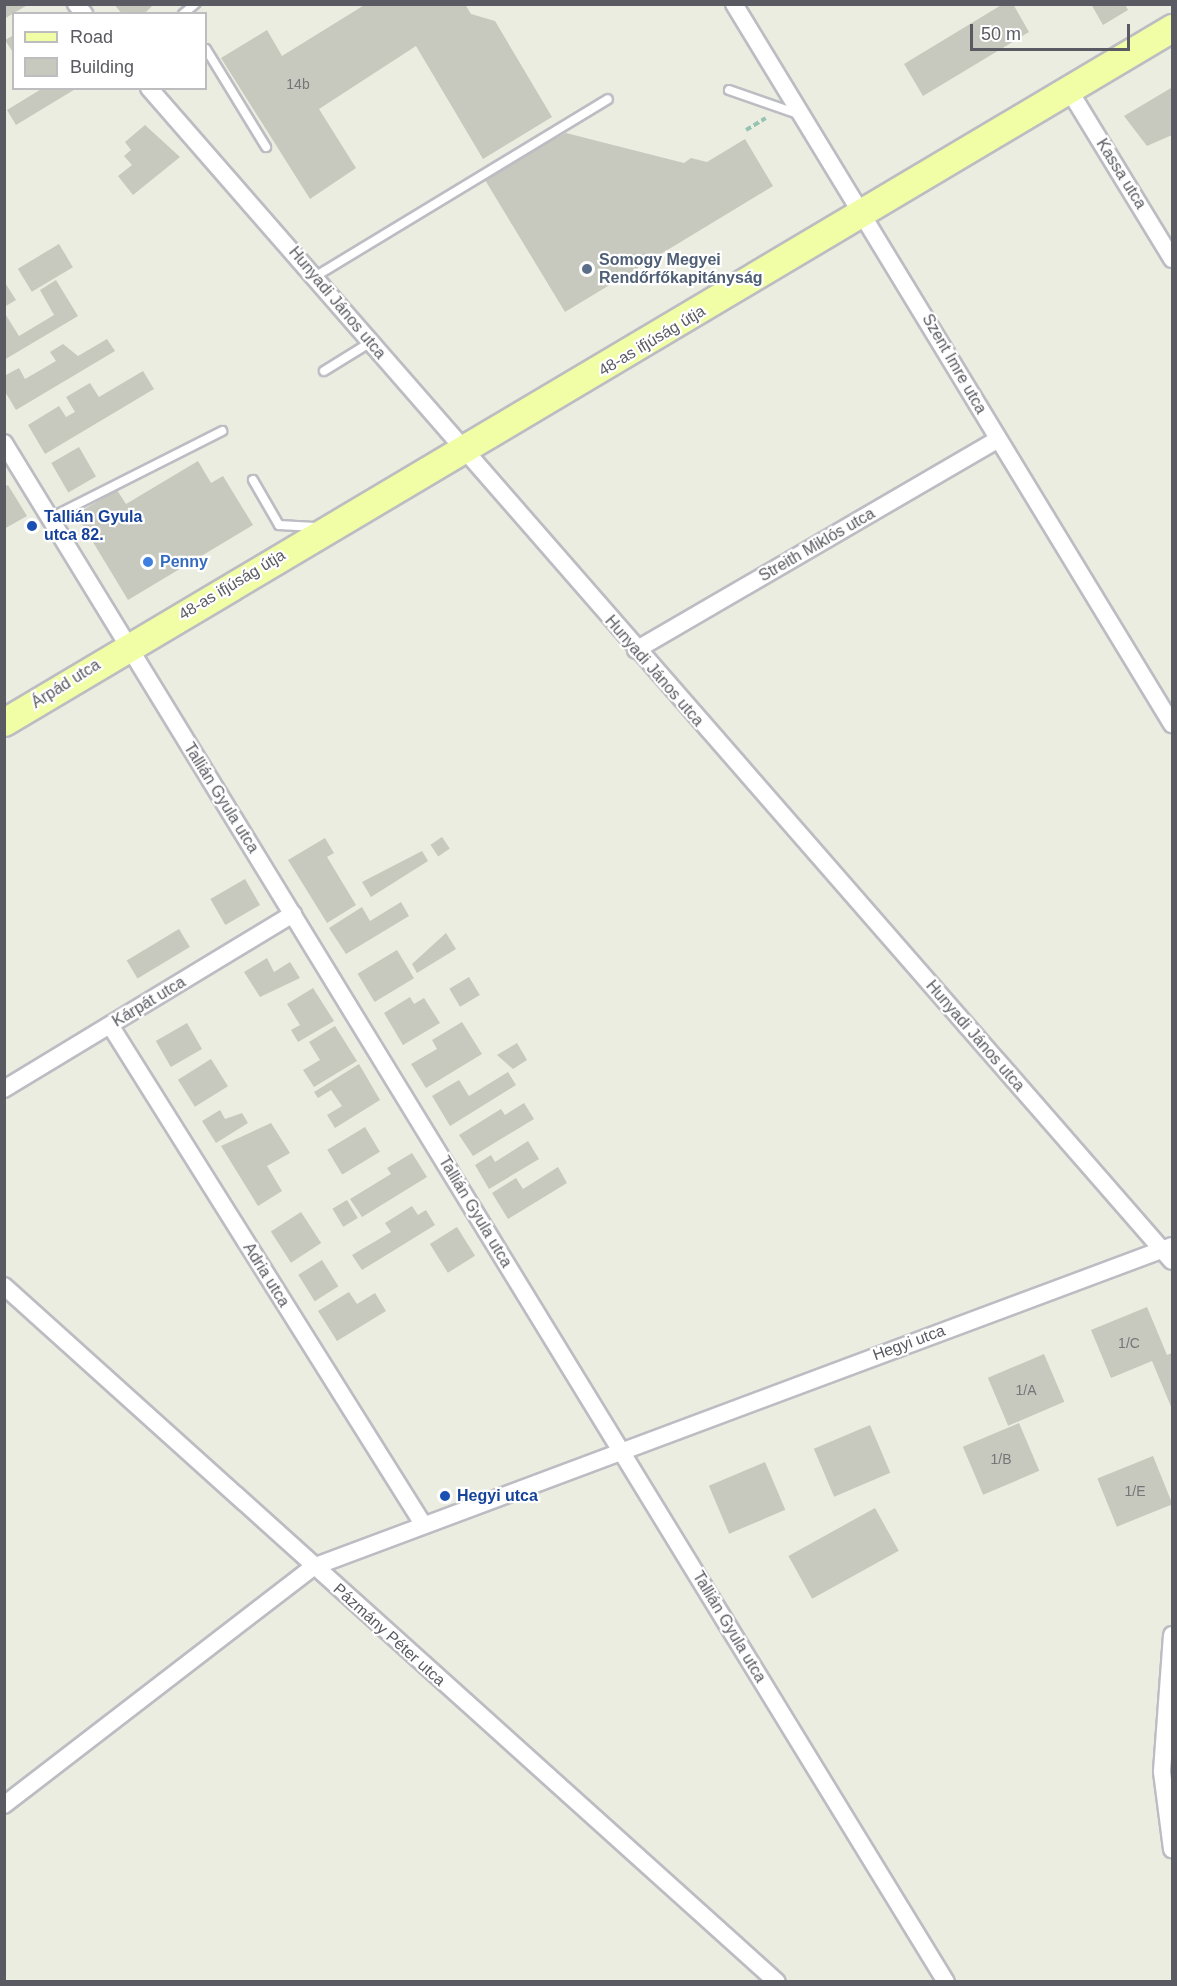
<!DOCTYPE html>
<html>
<head>
<meta charset="utf-8">
<style>
  body { margin:0 }
  #map { position:relative; width:1177px; height:1986px; overflow:hidden; background:#ecede1; font-family:Helvetica,sans-serif }
  div>[style] { position:absolute }
  .building>* { inset:0; background:#c7c8be; transform-origin:0 0 }
  .path>* { height:4px; margin-top:-2px; transform-origin:0; background:repeating-linear-gradient(90deg,#97c5b2 0 6px,transparent 0 9px) }
  .roads { filter:drop-shadow(2px 0 #bcbcc3) drop-shadow(-2px 0 #bcbcc3) drop-shadow(0 2px #bcbcc3) drop-shadow(0 -2px #bcbcc3) }
  .lane>* { height:8px; margin:-4px; padding:0 4px; transform-origin:4px; border-radius:4px; background:#fff }
  .street>* { height:16px; margin:-8px; padding:0 8px; transform-origin:8px; border-radius:8px; background:#fff }
  .primary>* { height:27px; margin:-13.5px; padding:0 13.5px; transform-origin:13.5px; border-radius:13.5px; background:#f1fea5 }
  .dots>* { width:16px; height:16px; translate:-50% -50%; box-sizing:border-box; border:3px solid #fff; border-radius:50% }
  span { translate:-50% -50%; white-space:nowrap; text-align:center; line-height:1.15; -webkit-text-stroke:4.5px #fff; paint-order:stroke }
  .number-label { font-size:14px; color:#757679 }
  .number-label span { -webkit-text-stroke-width:0 }
  .street-label { font-size:16px; color:#5a5b62 }
  .service-label { font-size:16px; color:#4e5e75; font-weight:700 }
  .left { translate:0 -50%; text-align:left }
  .transit-label { font-size:16px; color:#164399; font-weight:700 }
  .shop-label { font-size:16px; color:#366cbe; font-weight:700 }
  .frame { position:absolute; inset:0; border:6px solid #5a5b62; pointer-events:none }
  .legend { position:absolute; left:12px; top:12px; width:195px; height:78px; box-sizing:border-box; background:#fff; border:2px solid #bdbdc0; margin:0; padding:8px 10px; list-style:none; font-size:18px; color:#5a5b62 }
  .legend li { display:flex; align-items:center; gap:12px; height:30px }
  .legend b { width:30px; border:2px solid #bdbdc0 }
  .scale { position:absolute; left:970px; top:24px; width:160px; height:27px; box-sizing:border-box; border:3px solid #5a5b62; border-top:0; padding-left:8px; font-size:18px; line-height:21px; white-space:nowrap; color:#5a5b62; -webkit-text-stroke:4px #fff; paint-order:stroke }
</style>
</head>
<body>
<div id="map">
  <div class="building">
    <i style="clip-path:polygon(4px 4px,29px 4px,4px 19px)"></i>
    <i style="clip-path:polygon(114px 4px,154px 4px,144px 14px,122px 14px)"></i>
    <i style="clip-path:polygon(366px 4px,465px 4px,471px 14px,495px 21px,552px 117px,483px 159px,416px 46px,319px 109px,356px 168px,310px 199px,221px 58px,267px 30px,282px 56px)"></i>
    <i style="clip-path:polygon(1003px 4px,1013px 4px,1029px 32px,923px 96px,904px 64px)"></i>
    <i style="clip-path:polygon(1091px 4px,1125px 4px,1128px 10px,1103px 25px)"></i>
    <i style="clip-path:polygon(14px 35px,14px 54px,5px 40px)"></i>
    <i style="clip-path:polygon(43px 88px,77px 88px,16px 125px,7px 110px)"></i>
    <i style="clip-path:polygon(1171px 88px,1172px 135px,1147px 146px,1124px 116px)"></i>
    <i style="clip-path:polygon(145px 125px,180px 157px,133px 195px,118px 176px,132px 165px,124px 156px,131px 150px,125px 142px)"></i>
    <i style="clip-path:polygon(566px 133px,684px 163px,691px 158px,707px 162px,745px 139px,773px 186px,565px 312px,482px 175px)"></i>
    <i style="left:59px;top:244px;width:27px;height:48px;rotate:59deg"></i>
    <i style="clip-path:polygon(56px 280px,78px 316px,4px 360px,4px 312px,19px 336px,54px 315px,40px 290px)"></i>
    <i style="clip-path:polygon(4px 281px,16px 300px,4px 307px)"></i>
    <i style="clip-path:polygon(107px 339px,115px 351px,16px 410px,4px 390px,4px 376px,19px 368px,25px 379px,56px 361px,50px 352px,63px 344px,78px 356px)"></i>
    <i style="clip-path:polygon(143px 371px,154px 389px,45px 454px,28px 425px,59px 406px,66px 417px,75px 412px,66px 397px,90px 383px,99px 397px)"></i>
    <i style="left:79px;top:447px;width:34px;height:32px;rotate:60deg"></i>
    <i style="clip-path:polygon(198px 461px,211px 483px,223px 476px,253px 525px,128px 600px,76px 514px,117px 490px,126px 504px)"></i>
    <i style="clip-path:polygon(8px 485px,27px 516px,4px 529px,4px 487px)"></i>
    <i style="left:442px;top:837px;width:14px;height:14px;rotate:56deg"></i>
    <i style="clip-path:polygon(325px 838px,334px 853px,327px 857px,356px 905px,327px 923px,288px 860px)"></i>
    <i style="clip-path:polygon(422px 851px,428px 861px,371px 897px,362px 882px)"></i>
    <i style="left:245px;top:879px;width:30px;height:40px;rotate:60deg"></i>
    <i style="clip-path:polygon(401px 902px,409px 916px,346px 954px,329px 928px,362px 907px,370px 921px)"></i>
    <i style="left:179px;top:929px;width:21px;height:61px;rotate:59deg"></i>
    <i style="clip-path:polygon(446px 933px,456px 949px,417px 973px,412px 964px)"></i>
    <i style="left:397px;top:950px;width:33px;height:46px;rotate:59deg"></i>
    <i style="clip-path:polygon(267px 958px,274px 972px,290px 962px,300px 978px,260px 997px,244px 972px)"></i>
    <i style="left:469px;top:977px;width:21px;height:23px;rotate:59deg"></i>
    <i style="clip-path:polygon(313px 988px,334px 1021px,298px 1042px,291px 1030px,300px 1025px,287px 1004px)"></i>
    <i style="clip-path:polygon(410px 997px,414px 1004px,424px 998px,440px 1023px,403px 1045px,384px 1013px)"></i>
    <i style="clip-path:polygon(462px 1022px,482px 1054px,426px 1088px,411px 1064px,437px 1049px,432px 1040px)"></i>
    <i style="left:187px;top:1023px;width:30px;height:36px;rotate:60deg"></i>
    <i style="clip-path:polygon(335px 1026px,357px 1061px,314px 1087px,303px 1070px,320px 1060px,309px 1042px)"></i>
    <i style="clip-path:polygon(517px 1043px,527px 1060px,513px 1069px,497px 1055px)"></i>
    <i style="left:211px;top:1059px;width:32px;height:39px;rotate:58deg"></i>
    <i style="clip-path:polygon(359px 1064px,380px 1100px,335px 1128px,327px 1115px,342px 1106px,331px 1090px,318px 1098px,314px 1092px)"></i>
    <i style="clip-path:polygon(508px 1072px,516px 1085px,450px 1126px,432px 1096px,459px 1080px,469px 1096px)"></i>
    <i style="clip-path:polygon(524px 1103px,534px 1119px,473px 1156px,459px 1135px,501px 1109px,505px 1115px)"></i>
    <i style="clip-path:polygon(220px 1110px,225px 1119px,242px 1113px,248px 1123px,216px 1143px,202px 1121px)"></i>
    <i style="clip-path:polygon(271px 1123px,290px 1153px,267px 1166px,282px 1191px,258px 1206px,221px 1146px)"></i>
    <i style="left:365px;top:1127px;width:29px;height:44px;rotate:59deg"></i>
    <i style="clip-path:polygon(528px 1141px,539px 1159px,489px 1189px,475px 1165px,491px 1155px,495px 1162px)"></i>
    <i style="clip-path:polygon(412px 1153px,427px 1177px,362px 1217px,350px 1199px,391px 1174px,387px 1168px)"></i>
    <i style="clip-path:polygon(558px 1167px,567px 1183px,508px 1219px,492px 1193px,516px 1178px,523px 1189px)"></i>
    <i style="left:347px;top:1200px;width:21px;height:17px;rotate:59deg"></i>
    <i style="clip-path:polygon(412px 1206px,418px 1215px,426px 1210px,435px 1225px,362px 1270px,352px 1255px,391px 1232px,385px 1223px)"></i>
    <i style="left:301px;top:1212px;width:37px;height:36px;rotate:57deg"></i>
    <i style="left:457px;top:1227px;width:34px;height:32px;rotate:58deg"></i>
    <i style="left:322px;top:1260px;width:31px;height:28px;rotate:58deg"></i>
    <i style="clip-path:polygon(349px 1292px,357px 1304px,375px 1293px,386px 1311px,337px 1341px,318px 1311px)"></i>
    <i style="clip-path:polygon(1147px 1307px,1167px 1355px,1172px 1353px,1172px 1409px,1152px 1361px,1111px 1378px,1091px 1330px)"></i>
    <i style="left:1044px;top:1354px;width:52px;height:61px;rotate:67deg"></i>
    <i style="left:1019px;top:1423px;width:52px;height:61px;rotate:67deg"></i>
    <i style="left:870px;top:1425px;width:52px;height:61px;rotate:67deg"></i>
    <i style="left:1153px;top:1456px;width:52px;height:60px;rotate:68deg"></i>
    <i style="left:765px;top:1462px;width:52px;height:61px;rotate:67deg"></i>
    <i style="left:875px;top:1508px;width:49px;height:99px;rotate:61deg"></i>
  </div>
  <div class="path">
    <i style="left:746px;top:130px;width:23px;rotate:-31deg"></i>
  </div>
  <div class="roads">
    <div class="lane">
      <i style="left:183px;top:14px;width:16px;rotate:-40deg"></i>
      <i style="left:206px;top:49px;width:115px;rotate:58.5deg"></i>
      <i style="left:729px;top:90px;width:73px;rotate:19.2deg"></i>
      <i style="left:316px;top:276px;width:341px;rotate:-31.2deg"></i>
      <i style="left:324px;top:371px;width:55px;rotate:-31.7deg"></i>
      <i style="left:253px;top:480px;width:52px;rotate:60deg"></i>
      <i style="left:279px;top:525px;width:36px;rotate:3deg"></i>
      <i style="left:50px;top:518px;width:193px;rotate:-26.8deg"></i>
    </div>
    <div class="street">
      <i style="left:76px;top:4px;width:13px;rotate:51deg"></i>
      <i style="left:734px;top:4px;width:843px;rotate:58.69deg"></i>
      <i style="left:149px;top:88px;width:1556px;rotate:48.91deg"></i>
      <i style="left:1069px;top:90px;width:198px;rotate:58.6deg"></i>
      <i style="left:4px;top:443px;width:1804px;rotate:58.53deg"></i>
      <i style="left:636px;top:650px;width:419px;rotate:-30.2deg"></i>
      <i style="left:110px;top:1025px;width:589px;rotate:57.9deg"></i>
      <i style="left:4px;top:1089px;width:338px;rotate:-31.2deg"></i>
      <i style="left:4px;top:1286px;width:1040px;rotate:42deg"></i>
      <i style="left:1172px;top:1635px;width:137px;rotate:94.2deg"></i>
      <i style="left:1162px;top:1772px;width:78px;rotate:82.6deg"></i>
      <i style="left:4px;top:1805px;width:390px;rotate:-37.6deg"></i>
      <i style="left:313px;top:1567px;width:917px;rotate:-20.49deg"></i>
    </div>
    <div class="primary">
      <i style="left:4px;top:722px;width:1359px;rotate:-30.72deg"></i>
    </div>
  </div>
  <div class="dots">
    <i style="left:587px;top:269px;background:#5c6f8a"></i>
    <i style="left:32px;top:526px;background:#1a4fb4"></i>
    <i style="left:148px;top:562px;background:#3f7fe0"></i>
    <i style="left:445px;top:1496px;background:#1a4fb4"></i>
  </div>
  <div class="number-label">
    <span style="left:298px;top:84px">14b</span>
    <span style="left:1129px;top:1343px">1/C</span>
    <span style="left:1026px;top:1390px">1/A</span>
    <span style="left:1001px;top:1459px">1/B</span>
    <span style="left:1135px;top:1491px">1/E</span>
  </div>
  <div class="street-label">
    <span style="left:1121px;top:174px;rotate:58deg">Kassa utca</span>
    <span style="left:337px;top:303px;rotate:50deg">Hunyadi János utca</span>
    <span style="left:652px;top:341px;rotate:-31deg">48-as ifjúság útja</span>
    <span style="left:954px;top:364px;rotate:60deg">Szent Imre utca</span>
    <span style="left:817px;top:545px;rotate:-30deg">Streith Miklós utca</span>
    <span style="left:232px;top:585px;rotate:-31deg">48-as ifjúság útja</span>
    <span style="left:654px;top:671px;rotate:49deg">Hunyadi János utca</span>
    <span style="left:66px;top:684px;rotate:-32deg">Árpád utca</span>
    <span style="left:221px;top:798px;rotate:58deg">Tallián Gyula utca</span>
    <span style="left:149px;top:1002px;rotate:-31deg">Kárpát utca</span>
    <span style="left:975px;top:1036px;rotate:49deg">Hunyadi János utca</span>
    <span style="left:475px;top:1212px;rotate:59deg">Tallián Gyula utca</span>
    <span style="left:266px;top:1275px;rotate:58deg">Adria utca</span>
    <span style="left:909px;top:1343px;rotate:-20deg">Hegyi utca</span>
    <span style="left:729px;top:1627px;rotate:59deg">Tallián Gyula utca</span>
    <span style="left:389px;top:1635px;rotate:42deg">Pázmány Péter utca</span>
  </div>
  <div class="service-label">
    <span class="left" style="left:599px;top:269px">Somogy Megyei<br>Rendőrfőkapitányság</span>
  </div>
  <div class="transit-label">
    <span class="left" style="left:44px;top:526px">Tallián Gyula<br>utca 82.</span>
    <span class="left" style="left:457px;top:1496px">Hegyi utca</span>
  </div>
  <div class="shop-label">
    <span class="left" style="left:160px;top:562px">Penny</span>
  </div>
  <div class="frame"></div>
  <ul class="legend">
  <li><b style="height:8px;background:#f1fea5"></b>Road</li>
  <li><b style="height:16px;background:#c7c8be"></b>Building</li>
  </ul>
  <div class="scale">50 m</div>
</div>
</body>
</html>
